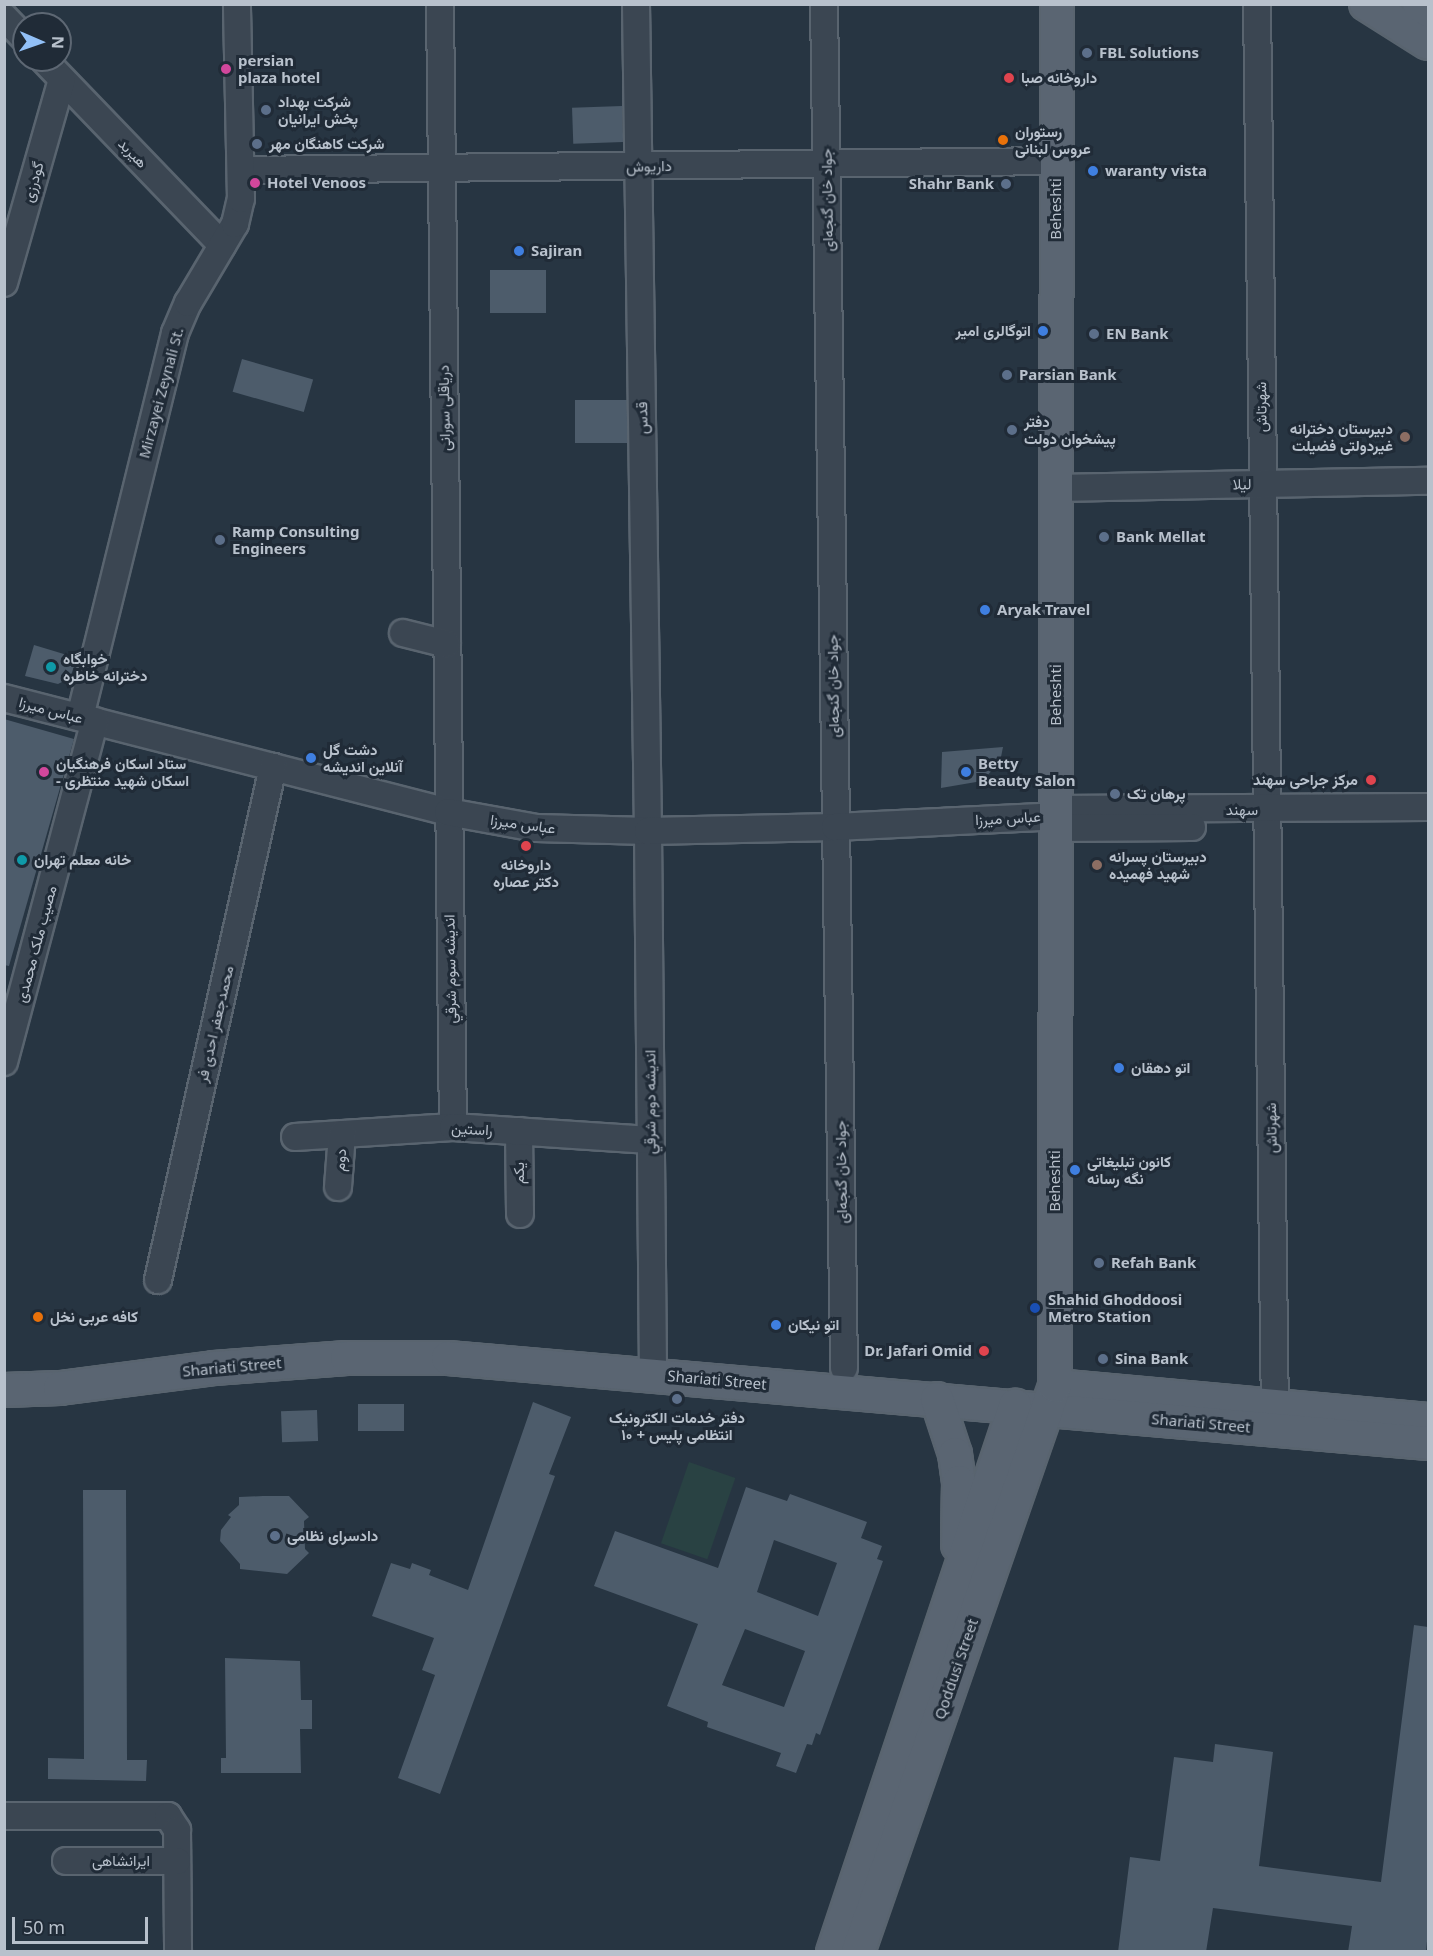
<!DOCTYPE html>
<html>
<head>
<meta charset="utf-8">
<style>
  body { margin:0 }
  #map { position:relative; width:1433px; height:1956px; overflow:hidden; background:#273542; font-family:"Noto Sans",Vazirmatn,sans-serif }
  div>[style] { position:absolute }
  .green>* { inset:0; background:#294243; transform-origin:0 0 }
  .building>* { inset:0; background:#4d5c6b; transform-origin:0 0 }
  .roads { filter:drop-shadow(2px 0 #59646f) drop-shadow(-2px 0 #59646f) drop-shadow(0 2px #59646f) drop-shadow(0 -2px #59646f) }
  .minor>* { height:26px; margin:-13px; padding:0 13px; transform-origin:13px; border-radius:13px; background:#3b4652 }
  .major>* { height:32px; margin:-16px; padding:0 16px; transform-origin:16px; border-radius:16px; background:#5a6572 }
  .dots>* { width:16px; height:16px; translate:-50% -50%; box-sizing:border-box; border:3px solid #202b37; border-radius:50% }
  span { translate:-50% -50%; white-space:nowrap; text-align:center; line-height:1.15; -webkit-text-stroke:6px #202b37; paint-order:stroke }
  .poi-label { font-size:15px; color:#b8c1cc; font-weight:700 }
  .left { translate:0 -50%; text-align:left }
  .right { translate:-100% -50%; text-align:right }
  .street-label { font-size:15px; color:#b8c1cc }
  .frame { position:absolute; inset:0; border:6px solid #b8c1cc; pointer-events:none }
  .north { position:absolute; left:12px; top:12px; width:60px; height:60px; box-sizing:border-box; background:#202b37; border:2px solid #5d6773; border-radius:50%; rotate:92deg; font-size:16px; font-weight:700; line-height:24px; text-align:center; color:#b8c1cc }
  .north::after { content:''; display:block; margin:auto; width:21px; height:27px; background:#92c0f7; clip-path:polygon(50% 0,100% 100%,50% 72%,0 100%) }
  .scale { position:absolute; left:12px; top:1917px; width:136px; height:27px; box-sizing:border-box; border:3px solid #b8c1cc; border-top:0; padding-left:8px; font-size:18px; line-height:21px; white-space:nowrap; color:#b8c1cc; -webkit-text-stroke:4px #202b37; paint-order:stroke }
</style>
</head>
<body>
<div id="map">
  <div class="green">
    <i style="left:689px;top:1462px;width:49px;height:86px;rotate:19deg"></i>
  </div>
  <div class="building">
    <i style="left:622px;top:106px;width:36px;height:50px;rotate:88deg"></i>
    <i style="left:490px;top:270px;width:56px;height:43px"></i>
    <i style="left:242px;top:359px;width:74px;height:34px;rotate:16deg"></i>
    <i style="left:627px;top:400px;width:43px;height:52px;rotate:90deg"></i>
    <i style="clip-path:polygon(34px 645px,77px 658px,70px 678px,58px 684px,25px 676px)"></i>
    <i style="clip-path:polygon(4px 719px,74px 739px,9px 966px,4px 965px)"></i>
    <i style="clip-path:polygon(1003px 747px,1000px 762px,982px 781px,941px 788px,942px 752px)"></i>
    <i style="clip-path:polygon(533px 1402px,571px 1417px,549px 1474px,555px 1476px,440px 1794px,398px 1778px,435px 1675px,422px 1670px,434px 1638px,372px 1616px,391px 1563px,410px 1569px,412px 1563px,431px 1570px,429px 1575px,468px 1590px)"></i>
    <i style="left:404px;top:1404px;width:27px;height:46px;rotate:90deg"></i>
    <i style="left:317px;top:1410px;width:31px;height:36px;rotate:88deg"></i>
    <i style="clip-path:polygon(evenodd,746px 1487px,787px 1501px,790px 1494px,867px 1522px,861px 1538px,882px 1546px,877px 1559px,883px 1561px,820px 1735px,816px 1733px,812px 1745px,807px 1744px,796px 1773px,776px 1766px,781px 1753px,707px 1727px,708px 1722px,667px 1706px,698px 1624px,594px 1586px,615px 1531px,718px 1568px,746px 1487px,774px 1540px,837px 1563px,818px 1616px,757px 1592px,774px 1540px,746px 1487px,745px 1629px,805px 1651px,784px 1707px,722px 1685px,745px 1629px)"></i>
    <i style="clip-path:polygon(83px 1490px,126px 1490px,127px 1760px,147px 1760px,146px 1781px,48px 1779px,48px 1758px,84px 1759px)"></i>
    <i style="clip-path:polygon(263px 1496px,289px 1496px,309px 1517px,304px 1521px,305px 1549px,309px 1553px,287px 1574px,240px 1569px,240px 1564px,220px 1541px,221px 1530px,231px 1517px,228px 1515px,239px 1505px,239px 1497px)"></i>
    <i style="clip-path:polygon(1414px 1625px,1428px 1627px,1428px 1930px,1426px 1952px,1348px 1952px,1352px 1926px,1213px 1908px,1206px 1952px,1118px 1952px,1130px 1857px,1160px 1861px,1174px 1757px,1213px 1762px,1215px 1744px,1273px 1752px,1259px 1866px,1381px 1882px)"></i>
    <i style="clip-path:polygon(225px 1658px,300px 1661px,301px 1700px,312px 1700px,312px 1729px,300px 1729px,301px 1773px,221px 1773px,221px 1758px,226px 1758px)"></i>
  </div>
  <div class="roads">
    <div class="minor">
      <i style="left:440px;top:4px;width:1123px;rotate:89.34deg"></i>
      <i style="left:636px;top:4px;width:827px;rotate:89.17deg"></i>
      <i style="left:648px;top:831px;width:543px;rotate:89.47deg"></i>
      <i style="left:824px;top:4px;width:1364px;rotate:89.16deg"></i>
      <i style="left:1257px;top:4px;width:1419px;rotate:89.27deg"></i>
      <i style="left:4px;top:17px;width:29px;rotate:46deg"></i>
      <i style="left:44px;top:60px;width:257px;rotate:46.1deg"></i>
      <i style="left:241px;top:170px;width:816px;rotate:-0.63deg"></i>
      <i style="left:4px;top:283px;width:211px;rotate:-74.1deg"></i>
      <i style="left:1056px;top:488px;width:372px;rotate:-1.1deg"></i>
      <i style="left:403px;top:633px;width:45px;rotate:14deg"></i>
      <i style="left:4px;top:698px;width:458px;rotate:14.4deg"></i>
      <i style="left:448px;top:812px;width:89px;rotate:10.3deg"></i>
      <i style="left:536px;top:828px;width:112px;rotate:1.5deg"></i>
      <i style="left:648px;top:831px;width:187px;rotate:-1.2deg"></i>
      <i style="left:835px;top:827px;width:221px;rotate:-2.8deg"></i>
      <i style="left:80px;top:717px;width:396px;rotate:-76.1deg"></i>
      <i style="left:175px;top:333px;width:33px;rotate:-67deg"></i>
      <i style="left:188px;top:303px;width:92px;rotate:-59.3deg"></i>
      <i style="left:235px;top:224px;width:26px;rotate:-77deg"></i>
      <i style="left:241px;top:199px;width:195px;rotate:-91.2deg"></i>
      <i style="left:1055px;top:809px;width:373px;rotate:-0.3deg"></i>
      <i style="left:1055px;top:828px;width:137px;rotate:-0.4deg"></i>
      <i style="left:4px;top:1062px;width:353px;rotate:-75.1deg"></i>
      <i style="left:519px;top:1131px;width:83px;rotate:89.3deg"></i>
      <i style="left:295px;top:1137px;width:158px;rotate:-3.6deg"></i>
      <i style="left:453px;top:1127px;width:197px;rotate:3.8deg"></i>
      <i style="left:338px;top:1187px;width:53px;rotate:-85.7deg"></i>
      <i style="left:158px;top:1280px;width:526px;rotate:-77.36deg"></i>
      <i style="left:4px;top:1816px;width:164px"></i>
      <i style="left:168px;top:1816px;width:17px;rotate:57deg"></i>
      <i style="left:177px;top:1830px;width:122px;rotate:89.5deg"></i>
      <i style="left:66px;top:1861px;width:111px"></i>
    </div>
    <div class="major">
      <i style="left:1366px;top:4px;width:73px;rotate:32.2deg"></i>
      <i style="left:1419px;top:4px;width:11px;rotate:34deg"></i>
      <i style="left:1055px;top:1386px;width:375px;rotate:5.2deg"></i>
      <i style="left:4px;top:1390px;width:56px;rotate:-2deg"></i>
      <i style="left:60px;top:1388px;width:155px;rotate:-7.4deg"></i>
      <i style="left:214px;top:1368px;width:133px;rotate:-4.3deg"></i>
      <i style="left:347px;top:1358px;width:101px"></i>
      <i style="left:448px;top:1358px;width:984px;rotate:4.96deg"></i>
      <i style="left:937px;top:1399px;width:58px;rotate:71.9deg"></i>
      <i style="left:955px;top:1454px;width:28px;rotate:82deg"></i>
      <i style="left:959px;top:1482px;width:63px;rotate:90.9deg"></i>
      <i style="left:833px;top:1952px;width:576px;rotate:-71.57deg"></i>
      <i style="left:858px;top:1952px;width:599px;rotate:-70.81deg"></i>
      <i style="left:1055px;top:1386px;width:1382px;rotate:-89.92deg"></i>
    </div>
  </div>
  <div class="dots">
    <i style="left:1087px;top:53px;background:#5c6f8a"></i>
    <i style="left:226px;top:69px;background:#d1479c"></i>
    <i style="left:1009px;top:78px;background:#e0444e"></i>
    <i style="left:266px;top:110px;background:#5c6f8a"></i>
    <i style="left:1003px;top:140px;background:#e8710a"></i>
    <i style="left:257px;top:144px;background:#5c6f8a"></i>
    <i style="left:1093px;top:171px;background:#3f7fe0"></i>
    <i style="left:255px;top:183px;background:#d1479c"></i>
    <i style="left:1006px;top:184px;background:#5c6f8a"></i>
    <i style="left:519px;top:251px;background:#3f7fe0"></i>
    <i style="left:1043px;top:331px;background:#3f7fe0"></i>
    <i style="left:1094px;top:334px;background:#5c6f8a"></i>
    <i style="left:1007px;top:375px;background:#5c6f8a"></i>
    <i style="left:1012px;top:430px;background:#5c6f8a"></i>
    <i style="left:1405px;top:437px;background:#8d6e63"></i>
    <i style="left:1104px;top:537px;background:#5c6f8a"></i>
    <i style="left:220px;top:540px;background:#5c6f8a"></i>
    <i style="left:985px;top:610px;background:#3f7fe0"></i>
    <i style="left:51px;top:667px;background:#0f9aa8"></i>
    <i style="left:311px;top:758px;background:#3f7fe0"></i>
    <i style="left:44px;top:772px;background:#d1479c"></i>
    <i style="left:966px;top:772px;background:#3f7fe0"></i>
    <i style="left:1371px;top:780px;background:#e0444e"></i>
    <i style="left:1115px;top:794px;background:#5c6f8a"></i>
    <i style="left:526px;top:846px;background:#e0444e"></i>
    <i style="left:22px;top:860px;background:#0f9aa8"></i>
    <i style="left:1097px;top:865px;background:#8d6e63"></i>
    <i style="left:1119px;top:1068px;background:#3f7fe0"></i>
    <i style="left:1075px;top:1170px;background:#3f7fe0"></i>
    <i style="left:1099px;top:1263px;background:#5c6f8a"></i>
    <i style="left:1035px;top:1308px;background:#1a4fb4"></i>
    <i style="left:38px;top:1317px;background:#e8710a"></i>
    <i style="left:776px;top:1325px;background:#3f7fe0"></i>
    <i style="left:984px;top:1351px;background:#e0444e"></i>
    <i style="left:1103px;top:1359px;background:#5c6f8a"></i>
    <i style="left:677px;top:1399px;background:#5c6f8a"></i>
    <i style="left:275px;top:1536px;background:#5c6f8a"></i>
  </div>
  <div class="poi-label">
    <span class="left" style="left:1099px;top:53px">FBL Solutions</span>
    <span class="left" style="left:238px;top:69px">persian<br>plaza hotel</span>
    <span class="left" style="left:1021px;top:78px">داروخانه صبا</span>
    <span class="left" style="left:278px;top:110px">شرکت بهداد<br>پخش ایرانیان</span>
    <span class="left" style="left:1015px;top:140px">رستوران<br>عروس لبنانی</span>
    <span class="left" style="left:269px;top:144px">شرکت کاهنگان مهر</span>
    <span class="left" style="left:1105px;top:171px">waranty vista</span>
    <span class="left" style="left:267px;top:183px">Hotel Venoos</span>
    <span class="right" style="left:994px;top:184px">Shahr Bank</span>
    <span class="left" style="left:531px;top:251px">Sajiran</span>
    <span class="right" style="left:1031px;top:331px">اتوگالری امیر</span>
    <span class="left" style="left:1106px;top:334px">EN Bank</span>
    <span class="left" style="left:1019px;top:375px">Parsian Bank</span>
    <span class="left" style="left:1024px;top:430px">دفتر<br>پیشخوان دولت</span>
    <span class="right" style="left:1393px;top:437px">دبيرستان دخترانه<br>غیردولتی فضیلت</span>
    <span class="left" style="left:232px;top:540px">Ramp Consulting<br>Engineers</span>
    <span class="left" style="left:1116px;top:537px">Bank Mellat</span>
    <span class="left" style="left:997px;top:610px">Aryak Travel</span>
    <span class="left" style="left:63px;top:667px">خوابگاه<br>دخترانه خاطره</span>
    <span class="left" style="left:323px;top:758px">دشت گل<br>آنلاین اندیشه</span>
    <span class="left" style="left:56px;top:772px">ستاد اسکان فرهنگیان<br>- اسکان شهید منتظری</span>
    <span class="left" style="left:978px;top:772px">Betty<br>Beauty Salon</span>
    <span class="right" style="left:1358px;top:780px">مرکز جراحی سهند</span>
    <span class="left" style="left:1127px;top:794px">پرهان تک</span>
    <span class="left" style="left:1109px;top:865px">دبیرستان پسرانه<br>شهید فهمیده</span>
    <span class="left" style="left:34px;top:860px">خانه معلم تهران</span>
    <span style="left:526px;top:873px">داروخانه<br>دکتر عصاره</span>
    <span class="left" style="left:1131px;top:1068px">اتو دهقان</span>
    <span class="left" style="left:1087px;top:1170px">کانون تبلیغاتی<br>نگه رسانه</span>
    <span class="left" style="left:1111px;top:1263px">Refah Bank</span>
    <span class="left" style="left:1048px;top:1308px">Shahid Ghoddoosi<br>Metro Station</span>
    <span class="left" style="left:50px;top:1317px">کافه عربی نخل</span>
    <span class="left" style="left:788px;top:1325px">اتو نیکان</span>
    <span class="right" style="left:972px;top:1351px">Dr. Jafari Omid</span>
    <span class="left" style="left:1115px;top:1359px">Sina Bank</span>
    <span style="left:677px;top:1426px">دفتر خدمات الکترونیک<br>انتظامی پلیس + ۱۰</span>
    <span class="left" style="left:287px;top:1536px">دادسرای نظامی</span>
  </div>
  <div class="street-label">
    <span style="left:133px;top:153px;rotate:46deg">هیربد</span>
    <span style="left:649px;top:166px;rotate:-1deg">داریوش</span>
    <span style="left:33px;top:182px;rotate:-74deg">گودرزی</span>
    <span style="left:827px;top:200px;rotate:-91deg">جواد خان گنجه‌ای</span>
    <span style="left:1056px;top:209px;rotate:-90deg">Beheshti</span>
    <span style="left:161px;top:393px;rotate:-75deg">Mirzayei Zeynali St.</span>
    <span style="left:1261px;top:407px;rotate:-91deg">شهرتاش</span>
    <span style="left:444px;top:408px;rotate:-91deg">دریاقلی سورانی</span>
    <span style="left:642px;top:418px;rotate:-91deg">قدس</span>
    <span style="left:1242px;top:484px;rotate:-1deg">لیلا</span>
    <span style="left:833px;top:686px;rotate:-91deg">جواد خان گنجه‌ای</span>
    <span style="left:1056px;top:695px;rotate:-90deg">Beheshti</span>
    <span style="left:51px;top:710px;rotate:15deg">عباس میرزا</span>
    <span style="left:1242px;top:810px">سهند</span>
    <span style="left:1008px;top:818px;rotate:-3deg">عباس میرزا</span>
    <span style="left:523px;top:824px;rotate:8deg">عباس میرزا</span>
    <span style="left:36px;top:944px;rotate:-75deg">مصیب ملک محمدی</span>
    <span style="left:450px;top:969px;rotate:-91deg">اندیشه سوم شرقي</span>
    <span style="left:215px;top:1024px;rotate:-77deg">محمدجعفر احدی فر</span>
    <span style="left:650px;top:1102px;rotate:-90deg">انديشه دوم شرقي</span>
    <span style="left:1271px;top:1128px;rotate:-91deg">شهرتاش</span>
    <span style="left:472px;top:1129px;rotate:3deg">راستین</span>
    <span style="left:340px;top:1160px;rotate:-86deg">دوم</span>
    <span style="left:841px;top:1172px;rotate:-91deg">جواد خان گنجه‌ای</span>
    <span style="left:519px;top:1173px;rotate:-90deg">یکم</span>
    <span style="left:1055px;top:1181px;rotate:-90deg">Beheshti</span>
    <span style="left:232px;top:1367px;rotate:-5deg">Shariati Street</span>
    <span style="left:717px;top:1380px;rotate:5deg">Shariati Street</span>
    <span style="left:1201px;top:1423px;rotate:5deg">Shariati Street</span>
    <span style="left:956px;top:1669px;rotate:-71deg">Qoddusi Street</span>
    <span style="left:121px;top:1861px">ایرانشاهی</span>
  </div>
  <div class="frame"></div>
  <div class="north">N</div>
  <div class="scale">50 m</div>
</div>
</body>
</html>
